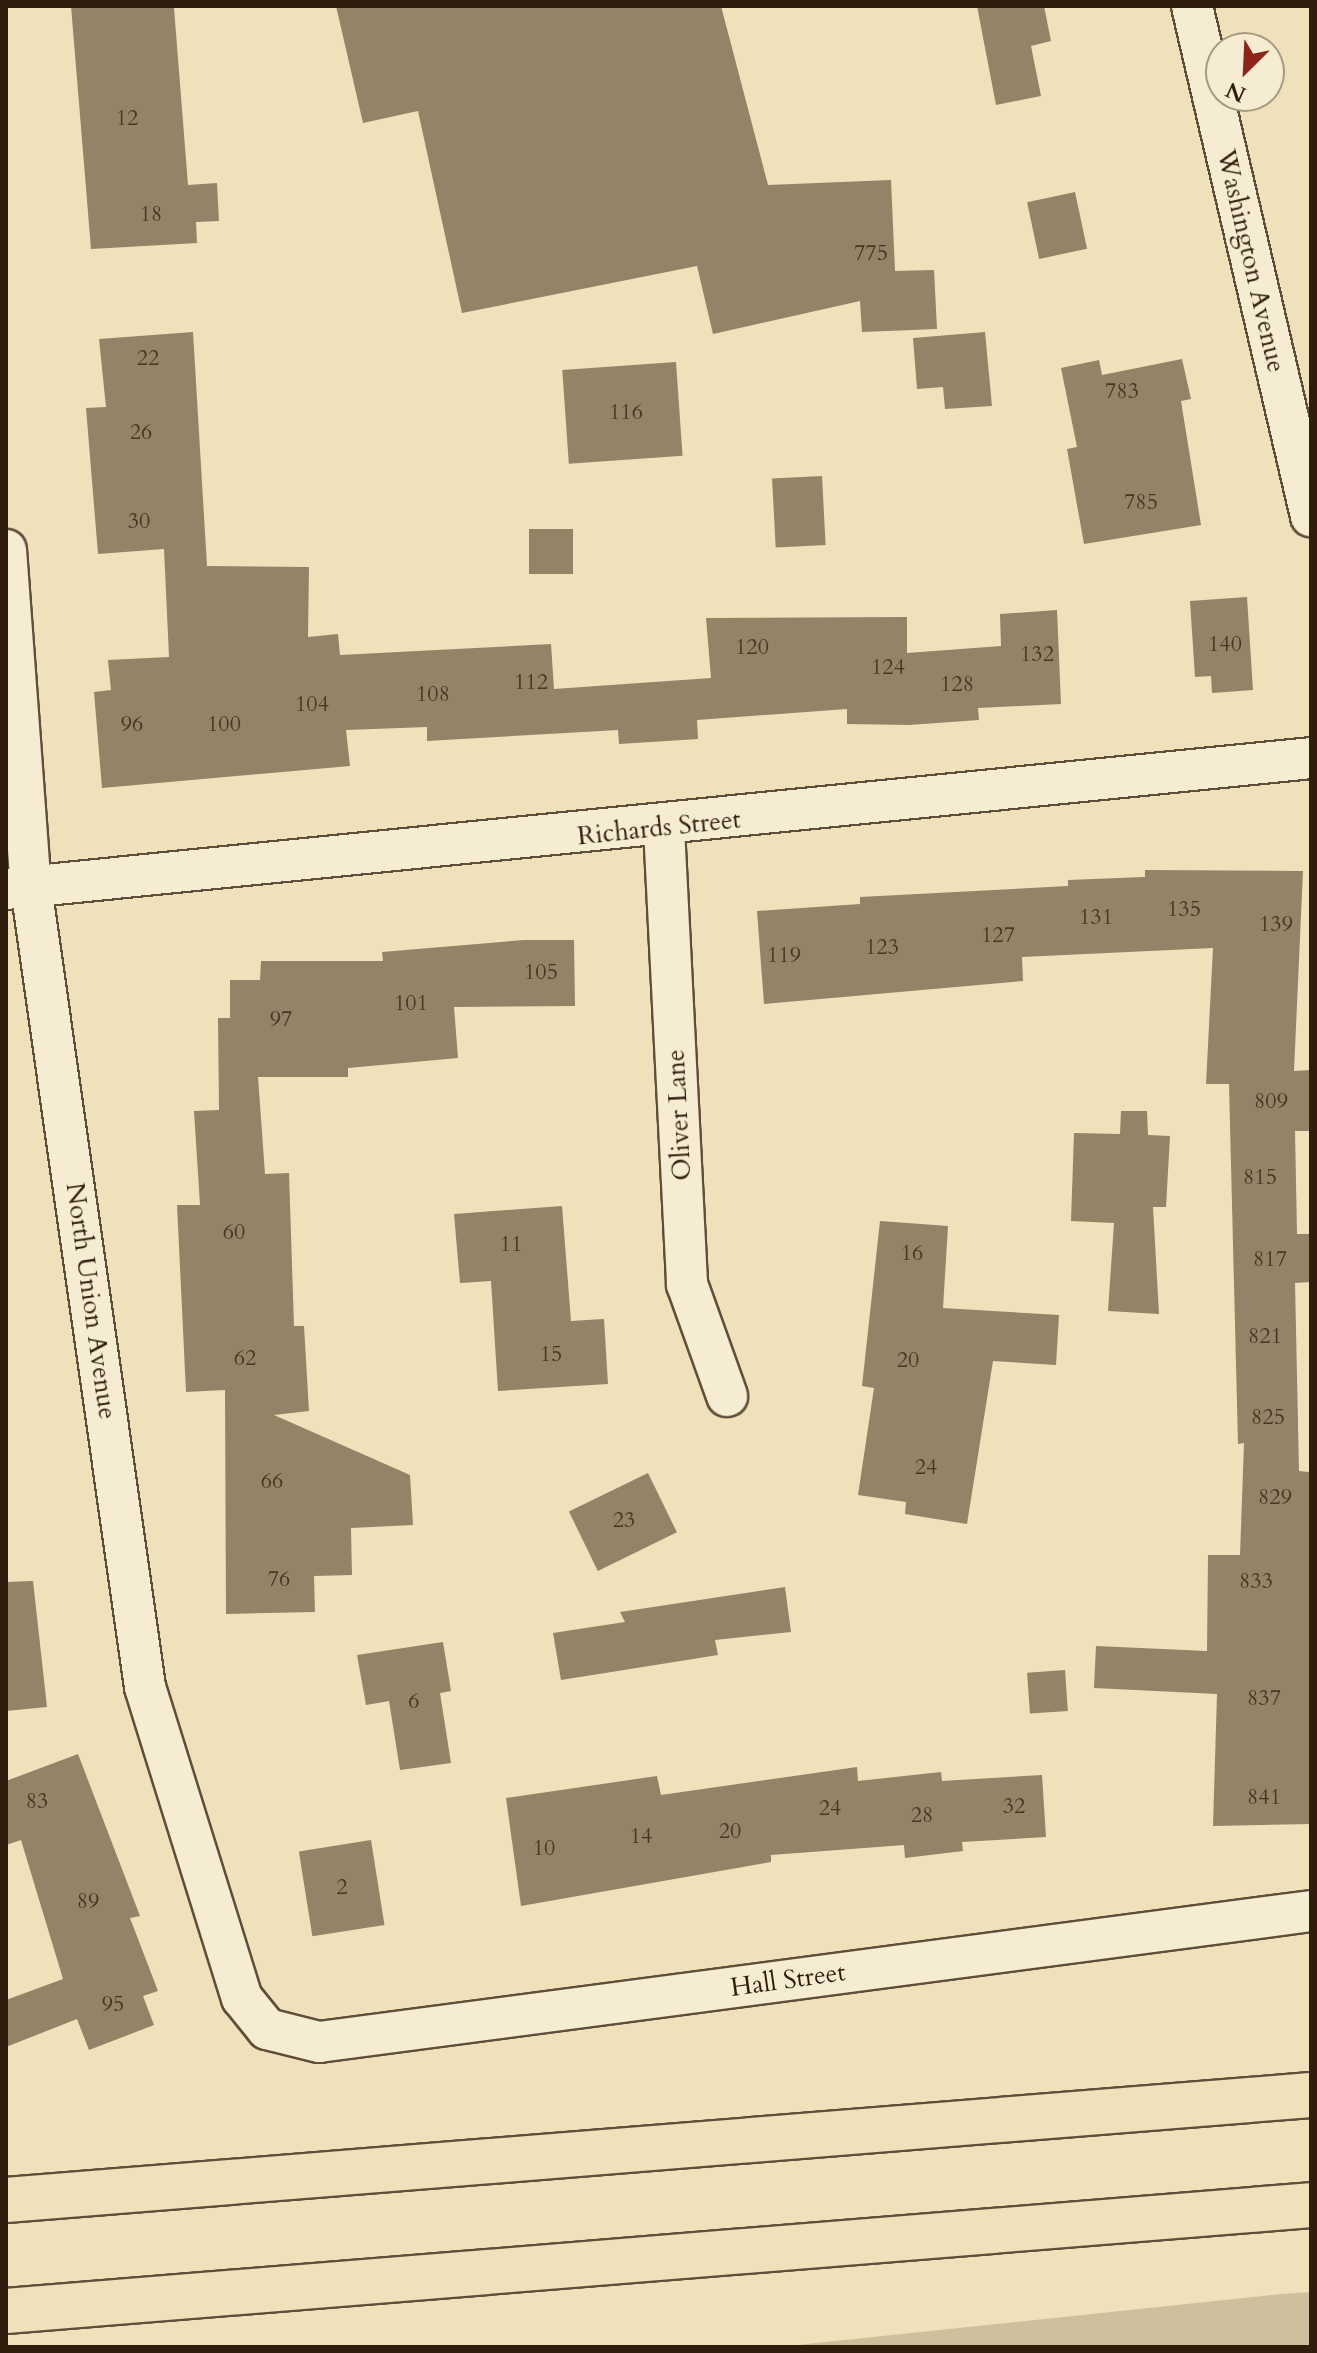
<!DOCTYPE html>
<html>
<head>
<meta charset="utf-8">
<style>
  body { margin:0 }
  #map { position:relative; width:1317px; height:2353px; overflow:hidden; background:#efe1ba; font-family:Cardo,serif }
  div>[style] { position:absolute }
  .green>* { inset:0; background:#cec09d }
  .building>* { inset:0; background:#938367; transform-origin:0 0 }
  .roads { filter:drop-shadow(2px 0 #5f4e39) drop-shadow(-2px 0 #5f4e39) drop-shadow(0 2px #5f4e39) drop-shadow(0 -2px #5f4e39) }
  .street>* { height:40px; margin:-20px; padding:0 20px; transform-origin:20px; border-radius:20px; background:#f5ecd2 }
  .highway>* { height:44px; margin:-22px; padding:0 22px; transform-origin:22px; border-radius:22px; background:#efe1ba }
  span { translate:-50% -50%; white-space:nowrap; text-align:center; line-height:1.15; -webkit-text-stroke:7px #f5ecd2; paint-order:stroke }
  .number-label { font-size:22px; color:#483624 }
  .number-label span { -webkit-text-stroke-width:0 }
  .street-label { font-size:26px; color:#2f1d0e }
  .frame { position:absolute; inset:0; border:8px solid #2f1d0e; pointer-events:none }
  .north { position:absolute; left:1205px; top:32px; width:80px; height:80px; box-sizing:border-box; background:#f5ecd2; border:2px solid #a69984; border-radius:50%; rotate:204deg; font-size:22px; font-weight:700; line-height:32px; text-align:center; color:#2f1d0e }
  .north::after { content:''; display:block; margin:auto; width:28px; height:36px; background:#8f2418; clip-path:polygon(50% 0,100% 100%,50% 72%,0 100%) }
</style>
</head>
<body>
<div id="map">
  <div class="green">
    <i style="clip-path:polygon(1311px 2292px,1311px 2347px,778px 2347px,1281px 2294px)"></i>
  </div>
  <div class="building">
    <i style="clip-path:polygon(71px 6px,174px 8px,188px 185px,217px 183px,219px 221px,196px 222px,197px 243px,91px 249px)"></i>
    <i style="clip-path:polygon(336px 6px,721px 6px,768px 185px,891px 180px,895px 271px,934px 270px,937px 329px,862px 332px,860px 301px,713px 334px,697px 266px,462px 313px,418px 111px,363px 123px)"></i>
    <i style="clip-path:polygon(977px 6px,1044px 6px,1051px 41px,1031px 46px,1041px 96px,996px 105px)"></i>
    <i style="left:1075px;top:192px;width:58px;height:49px;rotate:78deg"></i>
    <i style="clip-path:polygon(193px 332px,207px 566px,309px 567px,308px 637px,338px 634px,340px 655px,551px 644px,554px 689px,711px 678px,706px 618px,907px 617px,907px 653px,1001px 646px,1000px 614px,1057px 610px,1061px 704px,978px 708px,979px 720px,909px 725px,847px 724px,847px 709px,697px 720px,698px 739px,619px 744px,618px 730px,427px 741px,427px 727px,346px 730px,350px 766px,102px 788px,94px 692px,111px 690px,108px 660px,169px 657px,164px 549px,98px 554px,86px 408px,106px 407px,99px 339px)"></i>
    <i style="clip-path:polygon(985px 332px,992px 406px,945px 409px,943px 387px,917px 389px,913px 338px)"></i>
    <i style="clip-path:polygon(1182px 359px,1191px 399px,1181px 401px,1201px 525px,1084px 544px,1067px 449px,1077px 447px,1061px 368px,1099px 360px,1102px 375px)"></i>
    <i style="left:676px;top:362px;width:94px;height:114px;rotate:86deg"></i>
    <i style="left:822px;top:476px;width:69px;height:50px;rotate:87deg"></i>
    <i style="left:529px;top:529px;width:44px;height:45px"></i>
    <i style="clip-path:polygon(1247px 597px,1253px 690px,1212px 693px,1211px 676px,1195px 677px,1190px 601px)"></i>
    <i style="clip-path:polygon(1145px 870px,1303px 871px,1294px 1071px,1311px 1070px,1311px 1131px,1295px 1131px,1297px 1234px,1309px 1234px,1311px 1282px,1295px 1283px,1299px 1471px,1309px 1472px,1311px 1824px,1213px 1826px,1217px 1694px,1094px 1688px,1096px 1646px,1207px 1651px,1208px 1555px,1240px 1555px,1244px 1443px,1238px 1444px,1229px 1084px,1206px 1084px,1213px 948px,1022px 957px,1023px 981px,764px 1004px,757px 911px,860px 904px,860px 897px,1068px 886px,1068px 880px,1145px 877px)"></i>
    <i style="clip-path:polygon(524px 940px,574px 940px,575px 1006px,454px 1007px,458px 1058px,348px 1068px,348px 1077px,258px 1077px,265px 1174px,289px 1173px,294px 1326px,304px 1326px,309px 1411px,274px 1415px,410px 1475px,413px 1525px,351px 1528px,352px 1575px,314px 1576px,315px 1612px,226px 1614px,225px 1390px,186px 1392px,177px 1205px,200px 1205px,194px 1111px,219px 1110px,218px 1018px,230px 1018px,230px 980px,260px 980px,261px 961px,383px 961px,382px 952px)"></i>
    <i style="clip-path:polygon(1121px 1111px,1147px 1111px,1148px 1135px,1170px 1136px,1166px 1207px,1153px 1207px,1159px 1314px,1108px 1311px,1114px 1223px,1071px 1221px,1074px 1133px,1120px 1134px)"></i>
    <i style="clip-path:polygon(562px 1206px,571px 1321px,604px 1319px,608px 1384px,498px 1391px,491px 1281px,460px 1283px,454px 1214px)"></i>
    <i style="clip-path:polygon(880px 1221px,948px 1226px,943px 1308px,1059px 1315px,1056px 1365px,993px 1361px,967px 1524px,905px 1514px,906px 1502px,858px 1495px,874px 1388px,862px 1386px)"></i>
    <i style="left:648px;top:1473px;width:66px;height:88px;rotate:64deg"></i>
    <i style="clip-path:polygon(33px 1581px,47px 1707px,6px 1711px,6px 1582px)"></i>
    <i style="clip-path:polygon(785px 1587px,791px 1632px,715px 1640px,718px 1655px,561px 1680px,553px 1633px,625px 1622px,620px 1612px)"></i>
    <i style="clip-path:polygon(443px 1642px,451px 1691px,440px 1693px,451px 1763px,400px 1770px,389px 1701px,366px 1705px,357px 1655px)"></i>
    <i style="left:1065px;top:1670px;width:41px;height:38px;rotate:86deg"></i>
    <i style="clip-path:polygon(78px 1754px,140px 1916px,130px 1918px,158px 1991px,143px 1996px,154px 2025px,89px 2050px,77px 2019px,6px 2047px,6px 2000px,63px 1979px,21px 1840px,6px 1845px,6px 1781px)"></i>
    <i style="clip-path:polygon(857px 1767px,858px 1781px,941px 1772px,942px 1781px,1042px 1775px,1046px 1837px,962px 1842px,963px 1851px,905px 1858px,904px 1845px,771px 1855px,771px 1862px,521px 1906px,506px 1798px,657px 1776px,661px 1795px)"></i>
    <i style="left:371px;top:1840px;width:86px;height:73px;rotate:81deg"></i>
  </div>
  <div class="roads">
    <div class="street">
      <i style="left:1192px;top:6px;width:524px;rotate:76.87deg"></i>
      <i style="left:6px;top:550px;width:338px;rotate:85.8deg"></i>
      <i style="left:31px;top:887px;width:808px;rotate:81.89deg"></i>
      <i style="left:145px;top:1687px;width:326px;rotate:72.7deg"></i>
      <i style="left:242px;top:1998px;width:40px;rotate:51deg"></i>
      <i style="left:267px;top:2029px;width:54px;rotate:14deg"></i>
      <i style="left:319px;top:2042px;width:1001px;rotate:-7.52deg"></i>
      <i style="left:664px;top:828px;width:457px;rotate:87.1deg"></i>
      <i style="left:687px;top:1284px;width:119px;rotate:70.3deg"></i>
      <i style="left:6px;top:889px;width:1312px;rotate:-5.73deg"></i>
    </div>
    <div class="highway">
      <i style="left:6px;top:2200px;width:1309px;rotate:-4.6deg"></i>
      <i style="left:6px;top:2311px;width:1309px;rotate:-4.64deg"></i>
    </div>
  </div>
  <div class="number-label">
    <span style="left:127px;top:119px">12</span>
    <span style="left:151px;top:215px">18</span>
    <span style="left:871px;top:254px">775</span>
    <span style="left:148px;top:359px">22</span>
    <span style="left:1122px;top:392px">783</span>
    <span style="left:626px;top:413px">116</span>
    <span style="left:141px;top:433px">26</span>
    <span style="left:1141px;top:503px">785</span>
    <span style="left:139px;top:522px">30</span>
    <span style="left:1225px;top:645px">140</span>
    <span style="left:752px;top:648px">120</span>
    <span style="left:1037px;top:655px">132</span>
    <span style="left:888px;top:668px">124</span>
    <span style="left:531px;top:683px">112</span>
    <span style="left:957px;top:685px">128</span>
    <span style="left:433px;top:695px">108</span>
    <span style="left:312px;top:705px">104</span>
    <span style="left:132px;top:725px">96</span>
    <span style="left:224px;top:725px">100</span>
    <span style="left:1184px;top:910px">135</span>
    <span style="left:1096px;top:918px">131</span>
    <span style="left:1276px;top:925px">139</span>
    <span style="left:998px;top:936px">127</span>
    <span style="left:882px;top:948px">123</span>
    <span style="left:784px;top:956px">119</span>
    <span style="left:541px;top:973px">105</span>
    <span style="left:411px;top:1004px">101</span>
    <span style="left:281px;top:1020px">97</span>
    <span style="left:1271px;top:1102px">809</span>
    <span style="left:1260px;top:1178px">815</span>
    <span style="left:234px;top:1233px">60</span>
    <span style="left:511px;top:1245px">11</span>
    <span style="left:912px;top:1254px">16</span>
    <span style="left:1270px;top:1260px">817</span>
    <span style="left:1265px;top:1337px">821</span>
    <span style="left:551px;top:1355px">15</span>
    <span style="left:245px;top:1359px">62</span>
    <span style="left:908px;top:1361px">20</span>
    <span style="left:1268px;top:1418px">825</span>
    <span style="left:926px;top:1468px">24</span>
    <span style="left:272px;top:1482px">66</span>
    <span style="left:1275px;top:1498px">829</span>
    <span style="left:624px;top:1521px">23</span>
    <span style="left:279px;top:1580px">76</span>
    <span style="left:1256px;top:1582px">833</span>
    <span style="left:1264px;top:1699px">837</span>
    <span style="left:414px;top:1702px">6</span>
    <span style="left:1264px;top:1798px">841</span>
    <span style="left:37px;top:1802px">83</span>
    <span style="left:1014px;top:1807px">32</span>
    <span style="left:830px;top:1809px">24</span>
    <span style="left:922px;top:1816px">28</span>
    <span style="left:730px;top:1832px">20</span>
    <span style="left:641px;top:1837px">14</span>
    <span style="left:544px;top:1849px">10</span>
    <span style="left:342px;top:1888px">2</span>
    <span style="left:88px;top:1902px">89</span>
    <span style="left:113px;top:2005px">95</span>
  </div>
  <div class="street-label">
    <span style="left:1251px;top:261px;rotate:77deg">Washington Avenue</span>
    <span style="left:659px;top:828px;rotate:-6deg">Richards Street</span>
    <span style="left:679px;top:1115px;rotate:-93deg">Oliver Lane</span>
    <span style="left:91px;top:1301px;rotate:82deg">North Union Avenue</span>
    <span style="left:788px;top:1980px;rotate:-8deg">Hall Street</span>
  </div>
  <div class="frame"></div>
  <div class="north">N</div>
</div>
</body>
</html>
